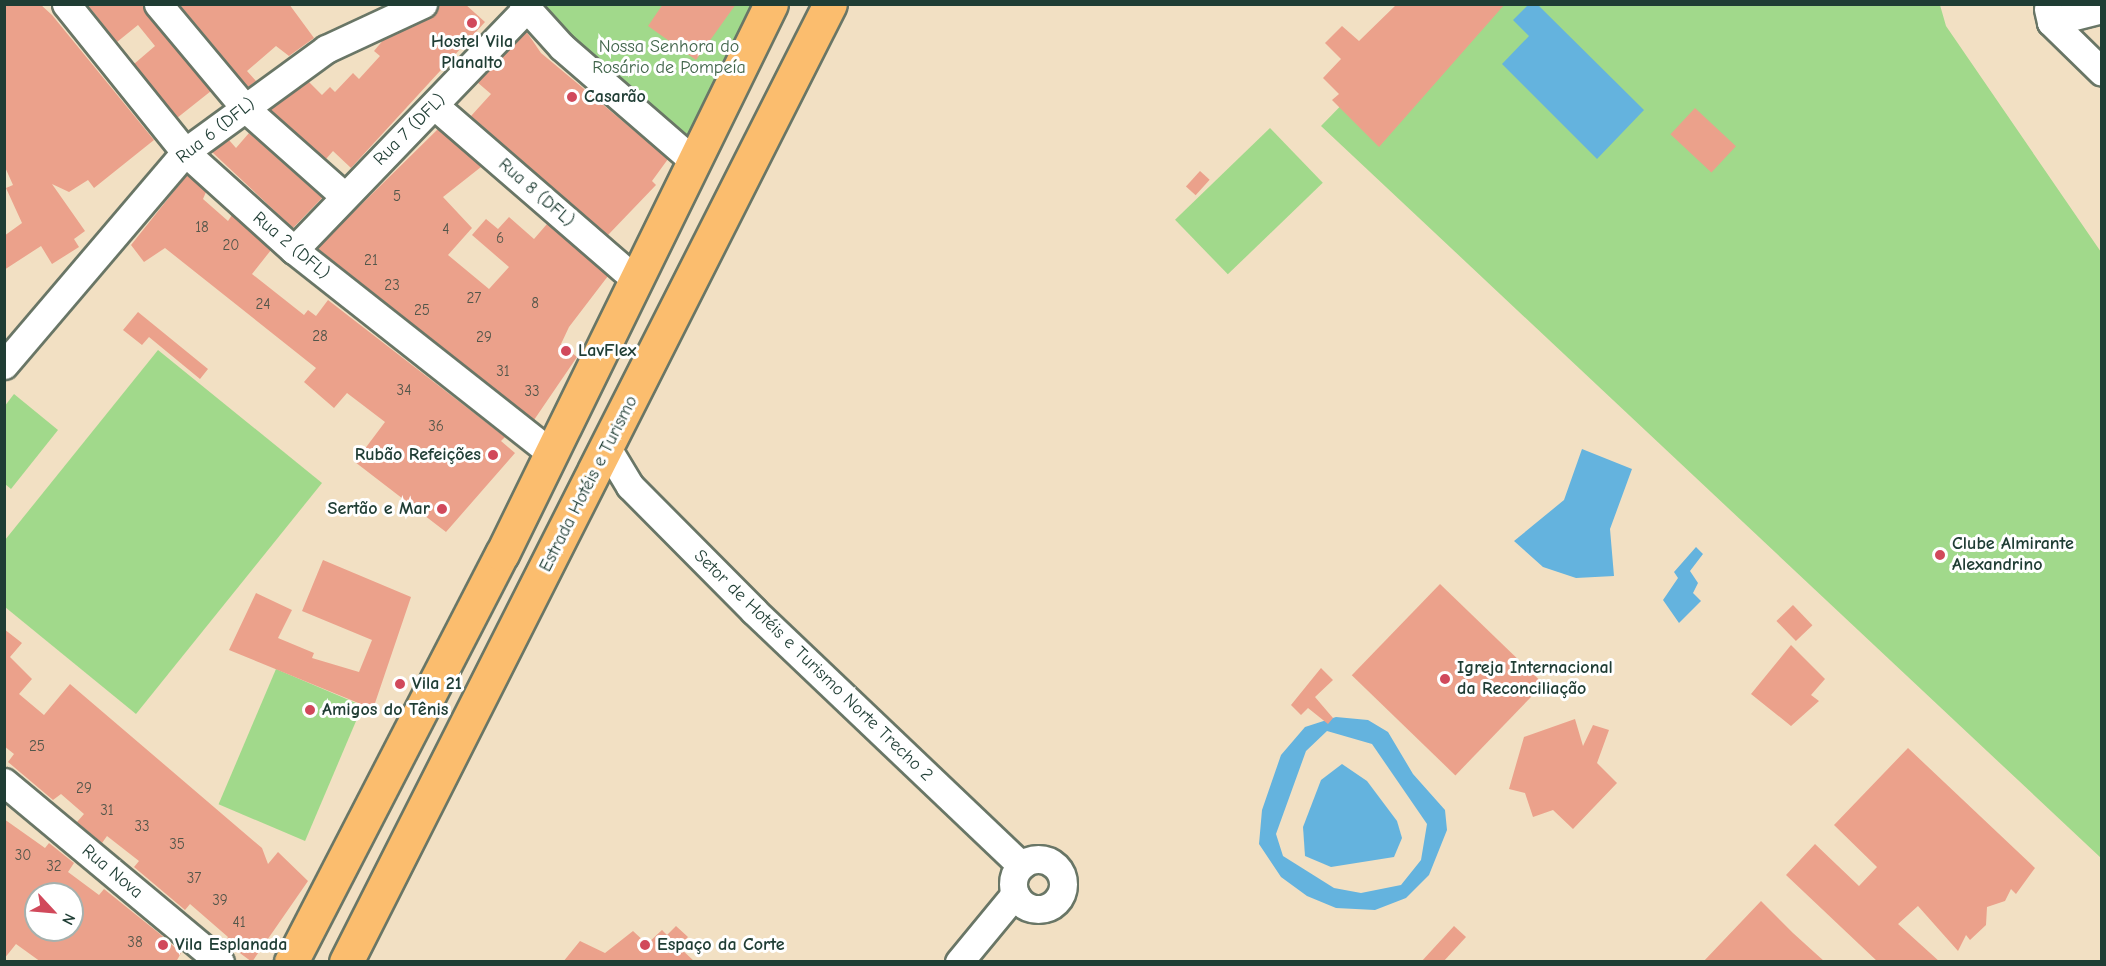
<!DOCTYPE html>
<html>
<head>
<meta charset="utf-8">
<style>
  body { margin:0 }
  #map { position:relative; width:2106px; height:966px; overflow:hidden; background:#f2e0c3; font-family:"Comic Neue",sans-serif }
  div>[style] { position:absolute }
  .green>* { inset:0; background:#a1d98b; transform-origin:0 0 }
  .water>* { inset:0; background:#64b3de }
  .building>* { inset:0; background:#eba18b; transform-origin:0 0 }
  .roads { filter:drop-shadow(2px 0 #697666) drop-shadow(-2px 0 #697666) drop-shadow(0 2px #697666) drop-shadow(0 -2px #697666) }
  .minor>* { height:27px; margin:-13.5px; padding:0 13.5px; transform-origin:13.5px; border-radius:13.5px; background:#fff }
  .minor>.ring { margin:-13.5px; padding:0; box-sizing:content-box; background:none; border:27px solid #fff; border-radius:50% }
  .major>* { height:33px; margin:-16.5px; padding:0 16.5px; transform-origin:16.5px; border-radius:16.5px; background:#fbbd6e }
  .dots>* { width:16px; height:16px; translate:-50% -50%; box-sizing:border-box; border:3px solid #fff; border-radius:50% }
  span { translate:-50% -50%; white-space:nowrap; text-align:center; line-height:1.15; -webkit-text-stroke:6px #fff; paint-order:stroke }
  .number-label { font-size:15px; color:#52564a }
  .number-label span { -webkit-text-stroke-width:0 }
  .poi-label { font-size:18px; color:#1f3d34; font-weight:700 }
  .left { translate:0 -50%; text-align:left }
  .right { translate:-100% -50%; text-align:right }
  .park-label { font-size:18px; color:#40644a }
  .street-label { font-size:18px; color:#1f3d34 }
  .frame { position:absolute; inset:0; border:6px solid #1f3d34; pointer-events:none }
  .north { position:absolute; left:24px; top:882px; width:60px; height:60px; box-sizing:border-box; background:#fff; border:2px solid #a5b1ae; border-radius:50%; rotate:116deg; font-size:16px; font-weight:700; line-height:24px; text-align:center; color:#1f3d34 }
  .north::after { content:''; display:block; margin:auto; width:21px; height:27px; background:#d1495b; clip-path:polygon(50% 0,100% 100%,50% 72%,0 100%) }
</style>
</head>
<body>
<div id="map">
  <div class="green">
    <i style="clip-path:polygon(532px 5px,752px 5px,692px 132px,678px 138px)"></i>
    <i style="clip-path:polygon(1439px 5px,1940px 5px,1946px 26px,2101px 252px,2101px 858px,1321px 126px)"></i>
    <i style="left:1270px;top:128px;width:76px;height:132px;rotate:46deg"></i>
    <i style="clip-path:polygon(158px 350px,322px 483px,136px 714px,5px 607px,5px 540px)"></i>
    <i style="clip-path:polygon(14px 394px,58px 430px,11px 489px,5px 484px,4px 407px)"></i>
    <i style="left:276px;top:669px;width:94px;height:147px;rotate:23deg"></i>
  </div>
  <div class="water">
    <i style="clip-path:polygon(1528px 5px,1538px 5px,1644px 110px,1597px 159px,1502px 64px,1529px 36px,1513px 20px)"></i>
    <i style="clip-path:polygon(1582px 449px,1632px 469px,1610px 529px,1614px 576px,1576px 578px,1543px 567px,1514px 541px,1564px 500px)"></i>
    <i style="clip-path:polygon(1696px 547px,1703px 554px,1690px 571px,1698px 583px,1693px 593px,1701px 601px,1679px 623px,1663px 600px,1678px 578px,1674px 572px)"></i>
    <i style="clip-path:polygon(evenodd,1336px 717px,1368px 720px,1388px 732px,1413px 774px,1445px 810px,1447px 830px,1429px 875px,1406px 898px,1375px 910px,1336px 908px,1307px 896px,1281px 877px,1259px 844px,1262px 810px,1281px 755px,1305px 727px,1336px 717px,1327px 731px,1372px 744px,1427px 824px,1421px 860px,1401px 885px,1361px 893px,1334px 888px,1283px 856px,1276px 834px,1306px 751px,1327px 731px)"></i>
    <i style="clip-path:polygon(1342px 764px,1367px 781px,1397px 821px,1402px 838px,1394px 857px,1331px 867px,1305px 856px,1303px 827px,1321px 780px)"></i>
  </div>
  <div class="building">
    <i style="clip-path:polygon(4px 4px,40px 4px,52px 15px,154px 140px,94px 188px,88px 180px,69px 192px,52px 184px,85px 231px,74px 239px,79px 247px,52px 264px,41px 246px,4px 270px,4px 236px,22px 223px,6px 188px,13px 185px,4px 165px)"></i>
    <i style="clip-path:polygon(87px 4px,143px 4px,211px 91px,177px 118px,134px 64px,155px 46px,138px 25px,117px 42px)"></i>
    <i style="clip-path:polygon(179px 4px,289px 4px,314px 38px,289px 56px,276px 46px,247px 71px,256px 81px,248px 87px)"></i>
    <i style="clip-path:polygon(439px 4px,465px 4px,485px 22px,351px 168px,333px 151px,326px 159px,270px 109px,308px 81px,322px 95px,330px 87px,335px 92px,353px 73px,359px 79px,380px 56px,374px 51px,384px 39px,430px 18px)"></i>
    <i style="clip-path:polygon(663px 4px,736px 4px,696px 60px,648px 26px)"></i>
    <i style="clip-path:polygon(1397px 4px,1505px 4px,1379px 147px,1332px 100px,1339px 94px,1323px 78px,1341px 59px,1325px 43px,1342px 26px,1359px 41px)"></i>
    <i style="clip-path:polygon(526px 31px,541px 53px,668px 159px,652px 181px,656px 185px,608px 235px,471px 116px,491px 94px,477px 82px)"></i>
    <i style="left:1695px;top:108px;width:56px;height:36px;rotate:43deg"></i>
    <i style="clip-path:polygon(438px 129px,481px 167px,443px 197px,472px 228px,448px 255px,489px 289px,509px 267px,472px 235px,486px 219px,498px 229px,509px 217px,534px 239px,547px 224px,608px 276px,569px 327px,561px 344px,577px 357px,534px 420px,317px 248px)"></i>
    <i style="clip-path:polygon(249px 133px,322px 198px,293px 228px,212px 152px,229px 140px,236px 148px)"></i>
    <i style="left:1200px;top:171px;width:13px;height:21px;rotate:42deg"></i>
    <i style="clip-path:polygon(187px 175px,206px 192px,203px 199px,228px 221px,232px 215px,271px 250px,252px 274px,304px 315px,308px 310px,316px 316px,328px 300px,505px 437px,501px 441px,515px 453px,446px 532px,355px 462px,385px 422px,347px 393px,334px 408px,304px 382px,316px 368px,165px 248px,144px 262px,131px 245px)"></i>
    <i style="clip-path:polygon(138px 312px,208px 369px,200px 379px,149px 337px,142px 345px,123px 330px)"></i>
    <i style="clip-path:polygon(323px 560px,411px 597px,373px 709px,229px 650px,256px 593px,292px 610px,278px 638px,314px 653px,312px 658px,359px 672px,372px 640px,302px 611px)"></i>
    <i style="left:1440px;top:584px;width:144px;height:127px;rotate:44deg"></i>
    <i style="left:1793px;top:605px;width:28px;height:23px;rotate:46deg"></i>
    <i style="clip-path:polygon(4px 629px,22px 643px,10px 657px,32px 679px,19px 694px,44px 715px,70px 684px,262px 848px,268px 864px,278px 852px,308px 881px,252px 962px,225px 942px,228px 937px,190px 904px,185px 910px,134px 867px,139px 861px,107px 836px,102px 843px,89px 832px,77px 822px,84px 814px,61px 794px,53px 800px,8px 762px,14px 754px,4px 746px)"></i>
    <i style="clip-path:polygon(1791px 645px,1825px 679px,1811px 695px,1819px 701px,1791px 726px,1751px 694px)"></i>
    <i style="clip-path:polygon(1321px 668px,1333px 680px,1315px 697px,1333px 718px,1328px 724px,1308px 708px,1301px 715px,1291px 705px)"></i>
    <i style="clip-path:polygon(1575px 719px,1583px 746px,1593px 725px,1609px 730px,1597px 763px,1617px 783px,1573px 829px,1553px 810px,1533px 817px,1525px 793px,1509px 789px,1524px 737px)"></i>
    <i style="clip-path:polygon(1908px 748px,2035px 868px,2016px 894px,2011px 889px,2005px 901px,1987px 907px,1986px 925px,1970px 940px,1966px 935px,1958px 951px,1918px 906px,1898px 924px,1940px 962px,1878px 962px,1786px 875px,1815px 844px,1859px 886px,1877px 867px,1834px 825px)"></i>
    <i style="clip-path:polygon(evenodd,4px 819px,45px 848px,49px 843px,74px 863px,68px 872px,99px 895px,104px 889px,160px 934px,181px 953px,176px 962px,41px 962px,16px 944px,4px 959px,4px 819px,36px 894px,72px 894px,72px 930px,36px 930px,36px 894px)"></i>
    <i style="clip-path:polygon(1761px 901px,1793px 933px,1825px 962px,1703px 962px)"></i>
    <i style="clip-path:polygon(676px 926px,688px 937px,679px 947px,695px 962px,563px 962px,580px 941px,605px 953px,633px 931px,647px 944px,662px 930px,667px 935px)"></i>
    <i style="clip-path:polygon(1454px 926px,1466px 937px,1443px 962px,1421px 962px)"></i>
  </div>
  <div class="roads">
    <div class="minor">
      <i style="left:66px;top:4px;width:190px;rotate:51.2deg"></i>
      <i style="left:185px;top:152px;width:147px;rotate:42deg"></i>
      <i style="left:294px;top:250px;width:326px;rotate:38.3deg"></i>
      <i style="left:158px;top:4px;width:136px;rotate:50.1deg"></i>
      <i style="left:245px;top:108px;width:132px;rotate:41.6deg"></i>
      <i style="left:523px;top:4px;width:58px;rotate:47.8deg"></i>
      <i style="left:562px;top:47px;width:177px;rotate:40.9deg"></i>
      <i style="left:2048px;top:9px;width:13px;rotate:77deg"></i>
      <i style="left:2051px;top:22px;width:53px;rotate:-14.3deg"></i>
      <i style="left:2051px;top:22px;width:71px;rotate:44.4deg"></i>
      <i style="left:435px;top:106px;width:266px;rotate:40.9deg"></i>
      <i style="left:294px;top:250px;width:335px;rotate:-46.1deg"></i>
      <i style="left:4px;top:365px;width:280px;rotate:-49.6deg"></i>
      <i style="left:185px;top:152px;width:175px;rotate:-36.1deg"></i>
      <i style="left:326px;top:49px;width:107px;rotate:-24.9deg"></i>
      <i style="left:607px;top:448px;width:44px;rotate:58.8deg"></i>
      <i style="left:630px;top:486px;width:176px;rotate:45.2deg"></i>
      <i style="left:754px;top:611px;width:369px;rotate:43.6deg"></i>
      <i style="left:4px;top:782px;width:281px;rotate:39.8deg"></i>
      <i class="ring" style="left:1013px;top:859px;width:23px;height:23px"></i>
      <i style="left:959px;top:962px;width:88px;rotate:-50.5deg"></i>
    </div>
    <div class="major">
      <i style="left:291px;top:962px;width:459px;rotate:-62.7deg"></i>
      <i style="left:502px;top:554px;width:612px;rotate:-63.94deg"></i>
      <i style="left:346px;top:962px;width:1073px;rotate:-63.2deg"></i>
    </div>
  </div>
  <div class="dots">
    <i style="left:472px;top:23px;background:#d1495b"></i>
    <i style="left:572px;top:97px;background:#d1495b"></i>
    <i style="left:566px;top:351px;background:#d1495b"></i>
    <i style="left:493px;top:455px;background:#d1495b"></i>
    <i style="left:442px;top:509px;background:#d1495b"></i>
    <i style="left:1940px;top:555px;background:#d1495b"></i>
    <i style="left:1445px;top:679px;background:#d1495b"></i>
    <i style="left:400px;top:684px;background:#d1495b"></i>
    <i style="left:310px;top:710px;background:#d1495b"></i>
    <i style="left:163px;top:945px;background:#d1495b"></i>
    <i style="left:645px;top:945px;background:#d1495b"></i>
  </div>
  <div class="number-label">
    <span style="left:397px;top:197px">5</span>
    <span style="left:202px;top:228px">18</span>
    <span style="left:446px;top:230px">4</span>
    <span style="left:500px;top:239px">6</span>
    <span style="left:231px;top:246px">20</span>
    <span style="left:371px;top:261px">21</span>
    <span style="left:392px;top:286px">23</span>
    <span style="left:474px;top:299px">27</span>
    <span style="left:535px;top:304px">8</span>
    <span style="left:263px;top:305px">24</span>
    <span style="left:422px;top:311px">25</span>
    <span style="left:320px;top:337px">28</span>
    <span style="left:484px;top:338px">29</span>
    <span style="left:503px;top:372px">31</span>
    <span style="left:404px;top:391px">34</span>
    <span style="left:532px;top:392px">33</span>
    <span style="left:436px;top:427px">36</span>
    <span style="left:37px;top:747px">25</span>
    <span style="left:84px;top:789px">29</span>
    <span style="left:107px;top:811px">31</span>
    <span style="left:142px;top:827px">33</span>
    <span style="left:177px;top:845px">35</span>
    <span style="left:23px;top:856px">30</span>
    <span style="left:54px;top:867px">32</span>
    <span style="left:194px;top:879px">37</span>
    <span style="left:220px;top:901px">39</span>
    <span style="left:239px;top:923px">41</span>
    <span style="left:135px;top:943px">38</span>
  </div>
  <div class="poi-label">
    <span style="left:472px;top:53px">Hostel Vila<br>Planalto</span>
    <span class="left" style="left:584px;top:97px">Casarão</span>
    <span class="left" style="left:578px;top:351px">LavFlex</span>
    <span class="right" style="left:481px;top:455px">Rubão Refeições</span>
    <span class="right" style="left:430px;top:509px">Sertão e Mar</span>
    <span class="left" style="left:1952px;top:555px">Clube Almirante<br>Alexandrino</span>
    <span class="left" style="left:1457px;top:679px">Igreja Internacional<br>da Reconciliação</span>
    <span class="left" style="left:412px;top:684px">Vila 21</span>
    <span class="left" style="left:322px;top:710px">Amigos do Tênis</span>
    <span class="left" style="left:175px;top:945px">Vila Esplanada</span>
    <span class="left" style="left:657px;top:945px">Espaço da Corte</span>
  </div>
  <div class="park-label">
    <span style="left:669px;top:58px">Nossa Senhora do<br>Rosário de Pompeía</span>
  </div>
  <div class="street-label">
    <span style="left:410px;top:130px;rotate:-45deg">Rua 7 (DFL)</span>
    <span style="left:216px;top:131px;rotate:-38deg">Rua 6 (DFL)</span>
    <span style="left:536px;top:193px;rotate:41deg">Rua 8 (DFL)</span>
    <span style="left:291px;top:246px;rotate:40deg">Rua 2 (DFL)</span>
    <span style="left:589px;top:484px;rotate:-63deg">Estrada Hotéis e Turismo</span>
    <span style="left:813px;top:666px;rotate:44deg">Setor de Hotéis e Turismo Norte Trecho 2</span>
    <span style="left:112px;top:872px;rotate:40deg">Rua Nova</span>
  </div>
  <div class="frame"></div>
  <div class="north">N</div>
</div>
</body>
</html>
